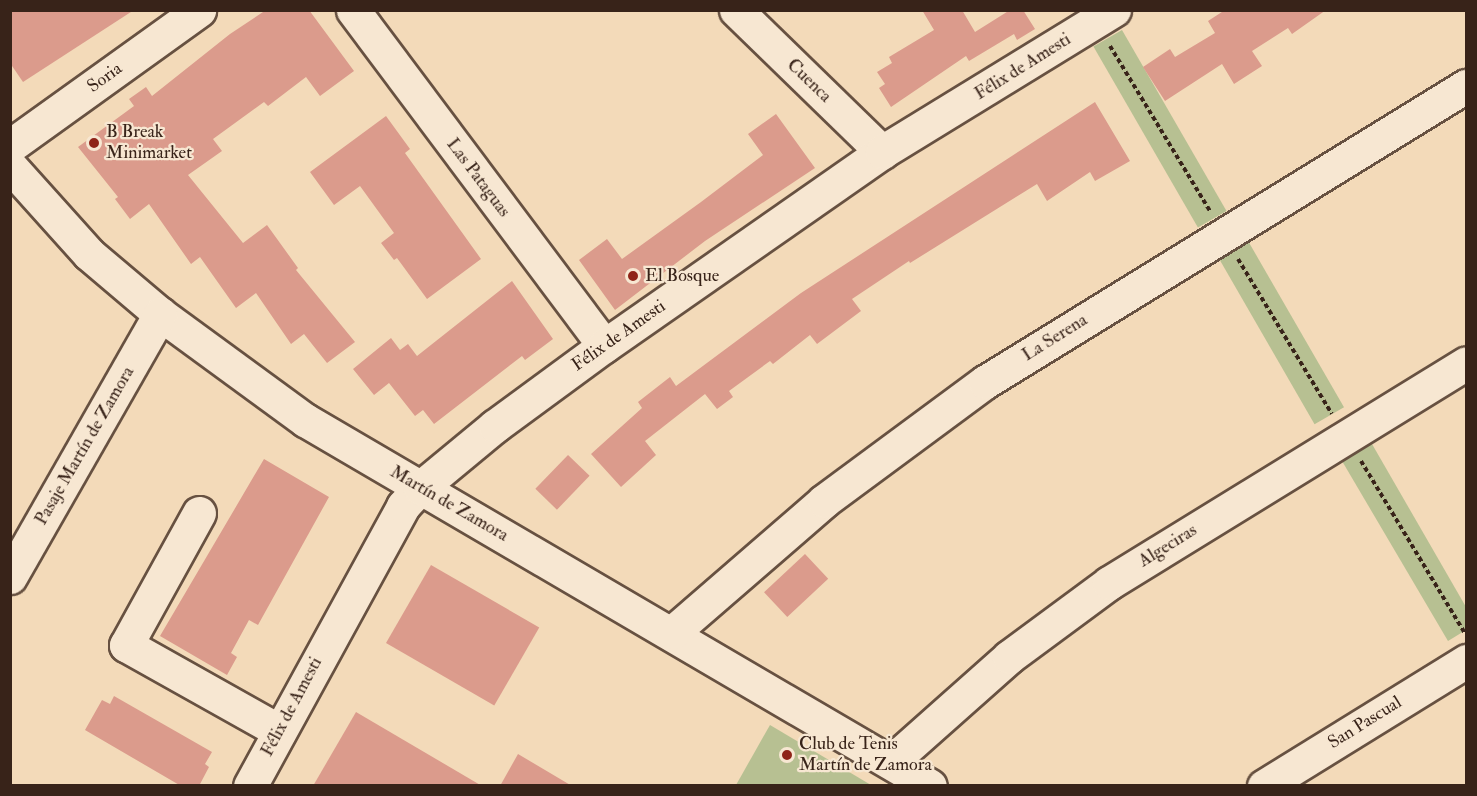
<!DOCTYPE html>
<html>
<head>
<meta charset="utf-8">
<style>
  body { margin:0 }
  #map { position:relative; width:1477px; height:796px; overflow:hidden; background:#f3dab9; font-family:"IM FELL Double Pica",serif }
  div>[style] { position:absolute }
  .green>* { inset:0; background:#b7c092; transform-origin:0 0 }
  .building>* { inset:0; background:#db9b8c; transform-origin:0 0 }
  .path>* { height:4px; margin-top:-2px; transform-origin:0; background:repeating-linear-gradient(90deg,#382319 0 4.5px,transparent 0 7.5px) }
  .roads { filter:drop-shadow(2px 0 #675141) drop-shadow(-2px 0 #675141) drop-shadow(0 2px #675141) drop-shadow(0 -2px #675141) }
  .minor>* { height:33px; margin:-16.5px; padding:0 16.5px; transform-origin:16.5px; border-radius:16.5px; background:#f7e7d2 }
  .dots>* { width:16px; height:16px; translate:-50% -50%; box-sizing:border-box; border:3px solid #f7e7d2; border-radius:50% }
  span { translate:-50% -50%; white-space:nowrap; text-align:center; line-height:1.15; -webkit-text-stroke:4.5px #f7e7d2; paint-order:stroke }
  .street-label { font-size:18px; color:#382319 }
  .poi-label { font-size:18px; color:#382319 }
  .left { translate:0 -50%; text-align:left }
  .frame { position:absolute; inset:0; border:12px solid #382319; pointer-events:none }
</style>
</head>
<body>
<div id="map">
  <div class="green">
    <i style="left:1122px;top:30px;width:209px;height:33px;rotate:60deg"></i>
    <i style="left:1240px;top:227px;width:208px;height:34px;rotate:60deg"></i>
    <i style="clip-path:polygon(1372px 444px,1466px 607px,1466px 630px,1448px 641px,1342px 461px)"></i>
    <i style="clip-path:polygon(770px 725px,871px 785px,736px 785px)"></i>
  </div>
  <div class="building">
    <i style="clip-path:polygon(10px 10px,134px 10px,23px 82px,10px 63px)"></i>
    <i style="clip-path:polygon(266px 10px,309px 10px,354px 71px,320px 96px,306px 77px,268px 106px,264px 102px,213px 139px,222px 151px,188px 175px,243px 243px,267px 225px,298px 268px,296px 270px,355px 342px,327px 363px,304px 334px,291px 344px,256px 293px,236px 308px,200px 257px,191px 264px,149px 204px,130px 219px,115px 199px,118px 197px,78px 147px,134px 106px,129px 99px,146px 87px,152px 96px,230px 34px)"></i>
    <i style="clip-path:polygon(922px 10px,962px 10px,975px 32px,1010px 10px,1023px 10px,1035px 29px,1017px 40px,1014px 34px,969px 61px,966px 56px,891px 107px,879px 88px,885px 84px,877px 72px,892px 63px,889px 57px,934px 30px)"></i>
    <i style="clip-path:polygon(1225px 10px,1326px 10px,1292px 34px,1288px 28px,1252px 51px,1262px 66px,1234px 84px,1222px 64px,1165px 101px,1143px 67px,1170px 49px,1175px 57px,1215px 33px,1208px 21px)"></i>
    <i style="clip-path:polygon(1095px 102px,1130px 161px,1095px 181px,1090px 172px,1047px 201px,1037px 184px,910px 263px,909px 261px,852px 299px,861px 311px,817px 344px,810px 335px,773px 364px,770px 361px,729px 391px,733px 397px,717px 409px,705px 394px,645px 441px,656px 455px,621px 487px,591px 454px,642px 408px,638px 402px,670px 377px,676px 386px,801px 293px)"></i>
    <i style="clip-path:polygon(776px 114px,815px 168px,705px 241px,615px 310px,579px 260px,607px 239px,622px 259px,701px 202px,763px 155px,748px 134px)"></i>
    <i style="clip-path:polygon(386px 116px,410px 149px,405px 153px,481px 259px,427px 299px,397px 258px,394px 260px,381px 243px,394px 233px,360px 186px,334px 205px,310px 172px)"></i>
    <i style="clip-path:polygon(512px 281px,553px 339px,525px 360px,522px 356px,434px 424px,423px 410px,415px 416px,389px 383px,374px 395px,353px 369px,391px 338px,400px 350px,408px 344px,417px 356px)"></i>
    <i style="left:568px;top:455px;width:30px;height:47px;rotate:44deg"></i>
    <i style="clip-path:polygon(264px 459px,329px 497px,258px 625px,249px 620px,231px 653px,237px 657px,227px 675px,160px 636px)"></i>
    <i style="left:805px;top:554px;width:34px;height:56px;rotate:47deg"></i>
    <i style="left:431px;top:565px;width:125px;height:90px;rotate:30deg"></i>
    <i style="clip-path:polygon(114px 696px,212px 752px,205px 764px,209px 767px,199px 786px,181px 786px,85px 730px,102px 700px,110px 704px)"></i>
    <i style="clip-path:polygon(356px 712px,482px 786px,313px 786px)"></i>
    <i style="clip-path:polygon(518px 754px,572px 786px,500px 786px)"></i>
  </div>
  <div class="path">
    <i style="left:1110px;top:46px;width:193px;rotate:58.8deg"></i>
    <i style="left:1238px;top:259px;width:181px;rotate:58.8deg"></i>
    <i style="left:1361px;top:461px;width:200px;rotate:58.9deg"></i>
  </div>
  <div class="roads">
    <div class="minor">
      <i style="left:353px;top:10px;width:419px;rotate:53.2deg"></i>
      <i style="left:736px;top:10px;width:204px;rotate:44.2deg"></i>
      <i style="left:10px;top:146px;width:233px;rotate:-35.7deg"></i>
      <i style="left:10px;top:166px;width:118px;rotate:48.1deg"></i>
      <i style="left:89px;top:254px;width:93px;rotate:40.2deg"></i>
      <i style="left:160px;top:314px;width:180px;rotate:36.2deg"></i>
      <i style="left:305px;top:420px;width:724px;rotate:30.35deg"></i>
      <i style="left:199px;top:513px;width:151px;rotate:118.9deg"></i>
      <i style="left:126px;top:645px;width:176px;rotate:29.3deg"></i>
      <i style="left:10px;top:577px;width:303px;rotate:-60.3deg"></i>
      <i style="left:673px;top:632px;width:200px;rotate:-40.9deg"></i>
      <i style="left:824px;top:501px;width:200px;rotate:-36.5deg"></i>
      <i style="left:985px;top:382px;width:565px;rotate:-31.61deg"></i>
      <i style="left:892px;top:761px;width:157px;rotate:-41.6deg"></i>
      <i style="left:1009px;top:657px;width:124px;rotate:-36.5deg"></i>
      <i style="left:1109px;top:583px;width:419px;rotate:-31.6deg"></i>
      <i style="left:250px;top:786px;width:319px;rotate:-61.3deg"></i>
      <i style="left:403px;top:506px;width:25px;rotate:-47deg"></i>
      <i style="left:420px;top:488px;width:97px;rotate:-39.6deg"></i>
      <i style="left:495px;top:426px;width:135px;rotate:-36.3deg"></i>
      <i style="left:604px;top:346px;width:339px;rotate:-34.9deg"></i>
      <i style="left:882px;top:152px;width:272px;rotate:-31.5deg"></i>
      <i style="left:1264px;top:786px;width:238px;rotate:-31.7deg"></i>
    </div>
  </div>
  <div class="dots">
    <i style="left:94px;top:143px;background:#8f2418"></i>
    <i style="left:633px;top:276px;background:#8f2418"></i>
    <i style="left:787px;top:755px;background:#8f2418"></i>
  </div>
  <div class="street-label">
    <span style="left:1023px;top:67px;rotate:-32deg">Félix de Amesti</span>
    <span style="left:105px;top:78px;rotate:-36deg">Soria</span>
    <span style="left:809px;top:81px;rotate:44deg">Cuenca</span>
    <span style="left:478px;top:178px;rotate:53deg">Las Pataguas</span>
    <span style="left:619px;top:336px;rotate:-35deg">Félix de Amesti</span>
    <span style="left:1055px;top:338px;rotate:-32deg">La Serena</span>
    <span style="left:85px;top:446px;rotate:-60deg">Pasaje Martín de Zamora</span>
    <span style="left:449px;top:504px;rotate:30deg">Martín de Zamora</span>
    <span style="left:1168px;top:546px;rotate:-32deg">Algeciras</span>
    <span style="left:292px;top:707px;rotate:-62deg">Félix de Amesti</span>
    <span style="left:1365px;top:723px;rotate:-32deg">San Pascual</span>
  </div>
  <div class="poi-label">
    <span class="left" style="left:106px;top:143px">B Break<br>Minimarket</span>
    <span class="left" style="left:645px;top:276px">El Bosque</span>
    <span class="left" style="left:799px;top:755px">Club de Tenis<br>Martín de Zamora</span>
  </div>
  <div class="frame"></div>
</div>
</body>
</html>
